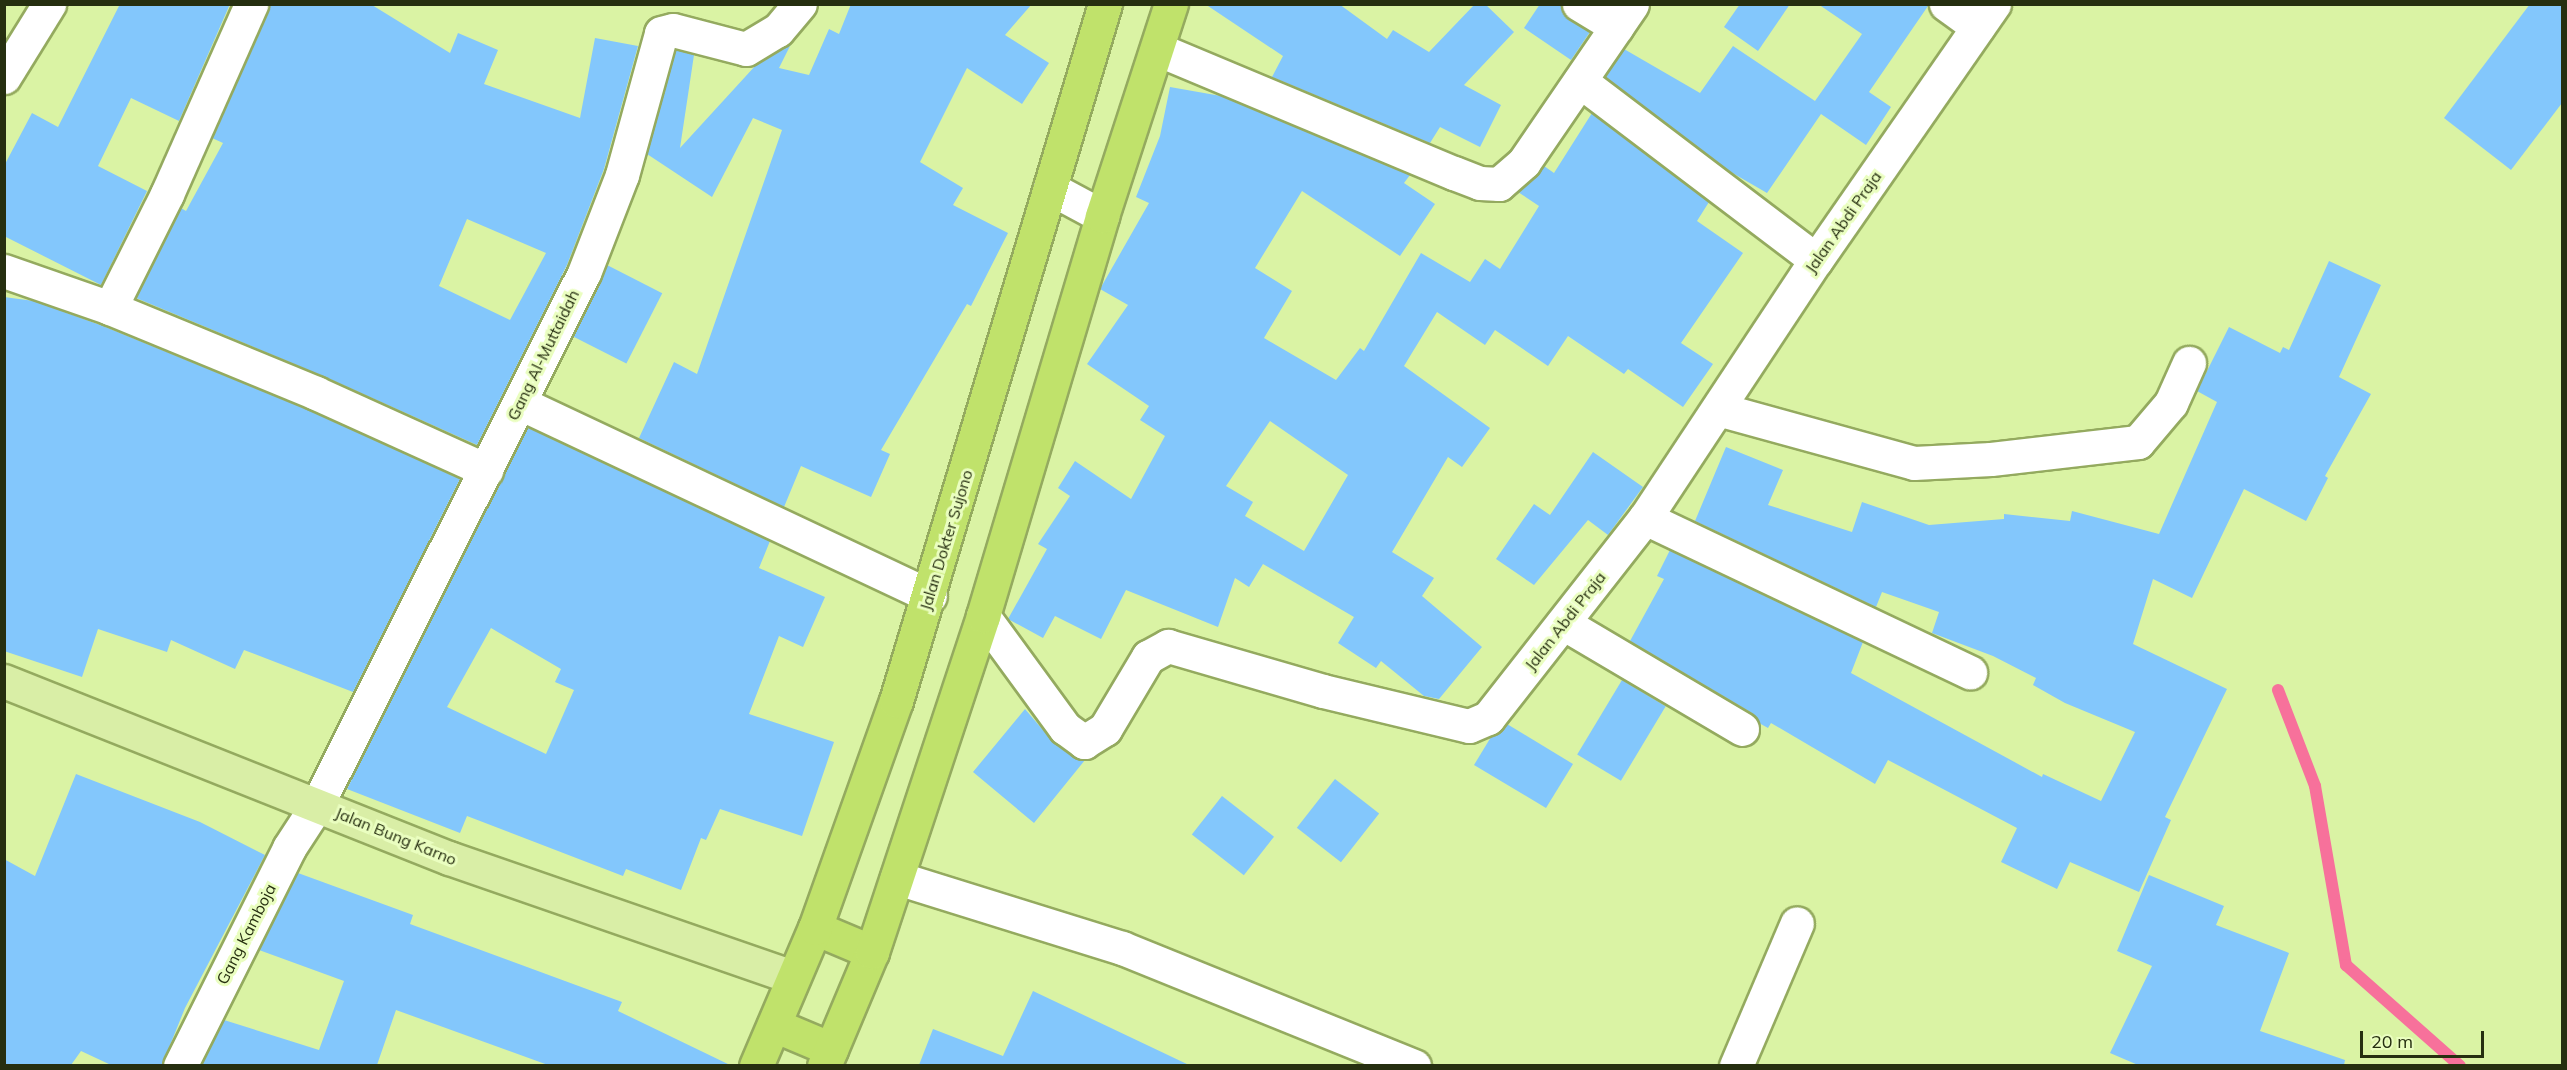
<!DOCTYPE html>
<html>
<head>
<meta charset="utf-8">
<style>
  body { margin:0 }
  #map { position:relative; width:2567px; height:1070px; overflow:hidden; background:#daf3a4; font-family:Mulish,sans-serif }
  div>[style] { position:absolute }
  .stream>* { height:12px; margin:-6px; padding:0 6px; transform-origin:6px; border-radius:6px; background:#f7719b }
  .building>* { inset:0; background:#83c7fc; transform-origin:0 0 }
  .roads { filter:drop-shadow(2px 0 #94aa5f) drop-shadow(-2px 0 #94aa5f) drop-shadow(0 2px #94aa5f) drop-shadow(0 -2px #94aa5f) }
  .minor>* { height:33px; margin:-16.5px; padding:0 16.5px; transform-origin:16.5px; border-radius:16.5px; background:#fff }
  .major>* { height:33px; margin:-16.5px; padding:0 16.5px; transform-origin:16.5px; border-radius:16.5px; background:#d9eea6 }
  .highway>* { height:33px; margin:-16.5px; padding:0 16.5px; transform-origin:16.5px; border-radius:16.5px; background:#c0e26b }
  span { translate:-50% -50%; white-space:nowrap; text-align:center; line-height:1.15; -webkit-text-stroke:6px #eafec0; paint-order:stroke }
  .street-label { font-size:16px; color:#262f10 }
  .frame { position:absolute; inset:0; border:6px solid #262f10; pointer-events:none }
  .scale { position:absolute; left:2360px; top:1031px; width:124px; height:27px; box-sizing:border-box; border:3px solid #262f10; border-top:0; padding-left:8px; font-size:18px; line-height:21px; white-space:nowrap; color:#262f10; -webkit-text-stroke:4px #eafec0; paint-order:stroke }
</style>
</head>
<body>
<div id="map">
  <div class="stream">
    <i style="left:2278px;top:690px;width:103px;rotate:68.9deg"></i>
    <i style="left:2315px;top:786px;width:182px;rotate:80.2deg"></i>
    <i style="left:2346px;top:965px;width:152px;rotate:41.5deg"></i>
  </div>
  <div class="building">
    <i style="clip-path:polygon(120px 4px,230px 4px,179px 121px,131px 98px,98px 166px,147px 191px,101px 285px,4px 236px,4px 166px,32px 113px,58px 127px)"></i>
    <i style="clip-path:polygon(evenodd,269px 4px,372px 5px,450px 53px,458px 33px,498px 50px,484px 84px,580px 118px,595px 38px,638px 46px,604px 169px,567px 265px,477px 445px,323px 376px,136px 298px,181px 208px,186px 211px,223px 143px,212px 138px,269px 4px,467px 219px,546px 253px,510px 320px,439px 286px,467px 219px)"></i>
    <i style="clip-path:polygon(851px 4px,1032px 4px,1005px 35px,1049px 63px,1022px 104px,967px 68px,920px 162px,963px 188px,953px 205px,1008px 233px,971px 306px,967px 304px,881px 450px,890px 454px,871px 497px,801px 466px,784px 507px,639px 438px,674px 362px,697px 374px,782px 130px,753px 118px,712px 197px,647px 154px,676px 50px,694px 55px,680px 148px,756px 65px,792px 42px,779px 68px,809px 75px,829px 29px,839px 34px)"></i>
    <i style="clip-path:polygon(1205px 4px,1339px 4px,1387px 39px,1393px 30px,1429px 52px,1475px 4px,1485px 4px,1514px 32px,1464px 85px,1501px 105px,1480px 147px,1440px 127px,1430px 143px,1272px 77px,1283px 56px)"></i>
    <i style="clip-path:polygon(1540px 4px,1560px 4px,1569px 20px,1590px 32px,1571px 60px,1524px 28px)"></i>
    <i style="clip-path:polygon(1740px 4px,1790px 4px,1758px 51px,1724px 27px)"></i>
    <i style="clip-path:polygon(1818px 4px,1928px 6px,1869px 92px,1891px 107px,1866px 145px,1821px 114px,1767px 193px,1729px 171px,1605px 77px,1624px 49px,1700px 93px,1733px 46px,1815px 101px,1862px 34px)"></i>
    <i style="clip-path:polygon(2530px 4px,2562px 4px,2562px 103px,2511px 170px,2444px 118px)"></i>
    <i style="clip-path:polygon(evenodd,1170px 87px,1221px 96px,1410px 175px,1404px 183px,1435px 204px,1400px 256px,1302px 191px,1255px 268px,1292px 291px,1264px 338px,1336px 380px,1360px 348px,1364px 351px,1421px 253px,1470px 282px,1485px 259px,1500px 269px,1539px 206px,1518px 192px,1544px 166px,1554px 173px,1592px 113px,1709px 202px,1697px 221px,1743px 253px,1681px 343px,1713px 364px,1683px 407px,1628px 369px,1624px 374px,1568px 336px,1548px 366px,1495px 330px,1485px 345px,1437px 312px,1404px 366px,1490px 428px,1462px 467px,1448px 457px,1392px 552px,1434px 578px,1422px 596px,1482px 647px,1439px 699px,1424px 696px,1381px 661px,1376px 668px,1338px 643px,1354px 617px,1263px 564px,1249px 587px,1235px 578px,1218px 627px,1126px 590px,1101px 639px,1055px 616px,1043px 638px,1008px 619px,1047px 549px,1038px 544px,1070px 496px,1058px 488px,1075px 461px,1131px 499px,1165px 436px,1140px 420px,1149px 406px,1087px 364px,1128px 305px,1100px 289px,1149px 203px,1136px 197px,1160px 136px,1170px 87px,1270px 421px,1348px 475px,1304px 551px,1245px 516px,1253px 502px,1226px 486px,1270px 421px)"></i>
    <i style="clip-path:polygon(2329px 261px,2381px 285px,2339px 377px,2371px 394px,2325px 476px,2328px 478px,2306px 521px,2244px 489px,2192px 598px,2153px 579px,2133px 644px,2227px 689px,2165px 817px,2171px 820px,2139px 892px,2070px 862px,2057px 889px,2001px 862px,2017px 828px,1888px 760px,1875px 784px,1771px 723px,1768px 728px,1759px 723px,1752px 713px,1630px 641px,1664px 579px,1657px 576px,1670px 550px,1863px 642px,1851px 673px,2042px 777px,2043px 774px,2101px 801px,2135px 732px,2065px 703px,2033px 685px,2036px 678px,1993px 656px,1932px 633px,1939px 612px,1882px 592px,1876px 607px,1695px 521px,1726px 447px,1783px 470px,1768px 505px,1852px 532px,1862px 502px,1929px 525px,2004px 519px,2004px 514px,2070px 521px,2072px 511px,2159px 534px,2217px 402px,2197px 391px,2229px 327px,2280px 353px,2283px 347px,2289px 350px)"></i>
    <i style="left:607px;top:265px;width:62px;height:79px;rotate:27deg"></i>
    <i style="clip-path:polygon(4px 297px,34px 301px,103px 326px,309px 410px,460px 479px,353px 692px,244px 650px,235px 669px,171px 640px,167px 652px,98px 629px,82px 677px,4px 651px)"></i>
    <i style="clip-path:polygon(evenodd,528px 427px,770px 541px,759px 568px,825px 597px,803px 647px,779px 636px,749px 714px,834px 742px,802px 836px,720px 809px,706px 840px,701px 838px,681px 890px,626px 869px,623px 876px,467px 816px,460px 833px,347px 789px,528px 427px,491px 628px,561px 669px,555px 682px,574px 690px,546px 754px,447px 707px,491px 628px)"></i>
    <i style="clip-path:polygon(1593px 452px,1643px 487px,1608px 535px,1588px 520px,1534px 585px,1496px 559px,1534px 504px,1550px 515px)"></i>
    <i style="left:1622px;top:680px;width:51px;height:87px;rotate:31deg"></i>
    <i style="clip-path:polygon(1025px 709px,1054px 743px,1073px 757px,1085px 760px,1034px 823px,973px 772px)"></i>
    <i style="clip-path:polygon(1507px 724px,1573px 764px,1546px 808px,1474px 765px,1491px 737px)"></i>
    <i style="clip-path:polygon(76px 774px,200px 822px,265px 855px,185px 1008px,162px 1065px,111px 1065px,81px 1051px,71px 1065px,4px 1065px,4px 859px,35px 876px)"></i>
    <i style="left:1335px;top:779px;width:56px;height:62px;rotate:38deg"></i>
    <i style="left:1222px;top:796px;width:66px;height:49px;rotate:38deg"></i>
    <i style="clip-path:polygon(298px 873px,413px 915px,410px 924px,622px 1002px,618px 1011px,730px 1065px,548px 1065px,396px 1010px,377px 1065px,201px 1065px,224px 1020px,319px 1050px,344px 981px,259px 950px)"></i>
    <i style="clip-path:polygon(2149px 875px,2224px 906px,2216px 925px,2289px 953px,2260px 1031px,2345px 1060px,2344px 1065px,2138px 1065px,2110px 1053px,2152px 966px,2117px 951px)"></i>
    <i style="clip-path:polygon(1033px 991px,1189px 1065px,919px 1065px,933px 1029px,1003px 1056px)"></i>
  </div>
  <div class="roads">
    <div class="minor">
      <i style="left:1579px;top:4px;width:44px;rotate:31.2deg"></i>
      <i style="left:1946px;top:4px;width:39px;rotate:36deg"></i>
      <i style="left:1157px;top:49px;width:322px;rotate:22.7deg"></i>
      <i style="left:1454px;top:173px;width:28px;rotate:21deg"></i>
      <i style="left:1480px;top:183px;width:19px;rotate:3deg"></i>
      <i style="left:1499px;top:184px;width:33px;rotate:-41deg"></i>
      <i style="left:1524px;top:162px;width:191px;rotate:-55.6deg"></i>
      <i style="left:4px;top:77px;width:86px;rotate:-58.3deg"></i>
      <i style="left:1580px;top:81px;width:296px;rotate:37.2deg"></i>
      <i style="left:1050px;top:188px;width:59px;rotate:28.3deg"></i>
      <i style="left:4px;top:271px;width:112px;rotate:19.2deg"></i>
      <i style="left:110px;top:308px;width:223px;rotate:22.4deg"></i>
      <i style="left:316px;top:393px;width:187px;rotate:24.4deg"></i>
      <i style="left:110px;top:308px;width:127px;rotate:-63.4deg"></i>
      <i style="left:167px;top:194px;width:208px;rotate:-66.1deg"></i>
      <i style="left:520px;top:403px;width:453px;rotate:25.2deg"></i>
      <i style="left:1718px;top:409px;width:203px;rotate:15.4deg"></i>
      <i style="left:1914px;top:463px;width:77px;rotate:-3deg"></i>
      <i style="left:1991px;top:459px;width:148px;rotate:-6.6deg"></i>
      <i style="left:2138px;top:442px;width:51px;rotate:-49.8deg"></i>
      <i style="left:2171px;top:403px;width:44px;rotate:-65.8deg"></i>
      <i style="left:1645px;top:518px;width:360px;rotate:25.4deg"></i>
      <i style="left:983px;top:616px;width:139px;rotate:53.8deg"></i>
      <i style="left:1065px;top:728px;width:24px;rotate:36deg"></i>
      <i style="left:1084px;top:742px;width:25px;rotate:-32deg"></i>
      <i style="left:1105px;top:729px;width:84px;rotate:-59.2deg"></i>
      <i style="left:1148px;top:657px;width:23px;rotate:-29deg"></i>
      <i style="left:1168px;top:646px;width:161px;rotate:16.2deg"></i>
      <i style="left:1323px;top:691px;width:150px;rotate:13.5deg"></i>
      <i style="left:1469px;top:726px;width:21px;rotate:-23deg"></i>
      <i style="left:1488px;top:718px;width:254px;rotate:-51.9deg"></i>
      <i style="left:1645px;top:518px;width:310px;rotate:-56.5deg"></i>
      <i style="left:1816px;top:260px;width:312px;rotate:-55.2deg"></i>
      <i style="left:1563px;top:623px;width:208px;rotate:30.6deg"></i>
      <i style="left:897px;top:878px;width:236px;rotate:17.3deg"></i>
      <i style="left:1122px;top:948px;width:315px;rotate:22deg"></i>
      <i style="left:180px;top:1066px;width:244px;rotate:-63.4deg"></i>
      <i style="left:289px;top:848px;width:51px;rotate:-56.9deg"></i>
      <i style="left:317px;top:805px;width:595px;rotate:-63.35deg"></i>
      <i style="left:584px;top:273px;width:105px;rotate:-68.8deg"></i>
      <i style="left:622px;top:175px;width:147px;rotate:-74.6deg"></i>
      <i style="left:661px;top:33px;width:12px;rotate:-14deg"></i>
      <i style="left:673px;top:30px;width:75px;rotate:14.6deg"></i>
      <i style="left:746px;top:49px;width:37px;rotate:-31deg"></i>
      <i style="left:778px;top:30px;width:34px;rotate:-50deg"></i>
      <i style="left:1736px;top:1066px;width:155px;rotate:-66.9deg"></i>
    </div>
    <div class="major">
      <i style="left:4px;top:681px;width:479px;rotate:21.7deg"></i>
      <i style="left:449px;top:858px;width:364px;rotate:19.1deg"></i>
    </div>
    <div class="highway">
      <i style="left:815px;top:928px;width:62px;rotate:22.8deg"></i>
      <i style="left:774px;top:1025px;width:62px;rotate:22.8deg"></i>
      <i style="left:756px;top:1066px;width:150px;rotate:-66.9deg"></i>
      <i style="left:815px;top:928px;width:241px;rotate:-70.4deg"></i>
      <i style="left:896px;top:701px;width:728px;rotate:-73.31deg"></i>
      <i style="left:824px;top:1066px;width:124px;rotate:-67.2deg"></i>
      <i style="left:872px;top:952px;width:354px;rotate:-71.7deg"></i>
      <i style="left:983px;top:616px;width:417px;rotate:-73.4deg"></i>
      <i style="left:1102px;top:216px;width:223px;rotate:-72deg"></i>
    </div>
  </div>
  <div class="street-label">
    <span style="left:1843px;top:222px;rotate:-55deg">Jalan Abdi Praja</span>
    <span style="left:543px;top:355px;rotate:-64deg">Gang Al-Muttaidah</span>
    <span style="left:946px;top:540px;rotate:-73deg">Jalan Dokter Sujono</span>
    <span style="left:1565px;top:621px;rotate:-52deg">Jalan Abdi Praja</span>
    <span style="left:396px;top:836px;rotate:22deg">Jalan Bung Karno</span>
    <span style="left:246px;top:934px;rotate:-63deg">Gang Kamboja</span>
  </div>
  <div class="frame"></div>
  <div class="scale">20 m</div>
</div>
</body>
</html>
